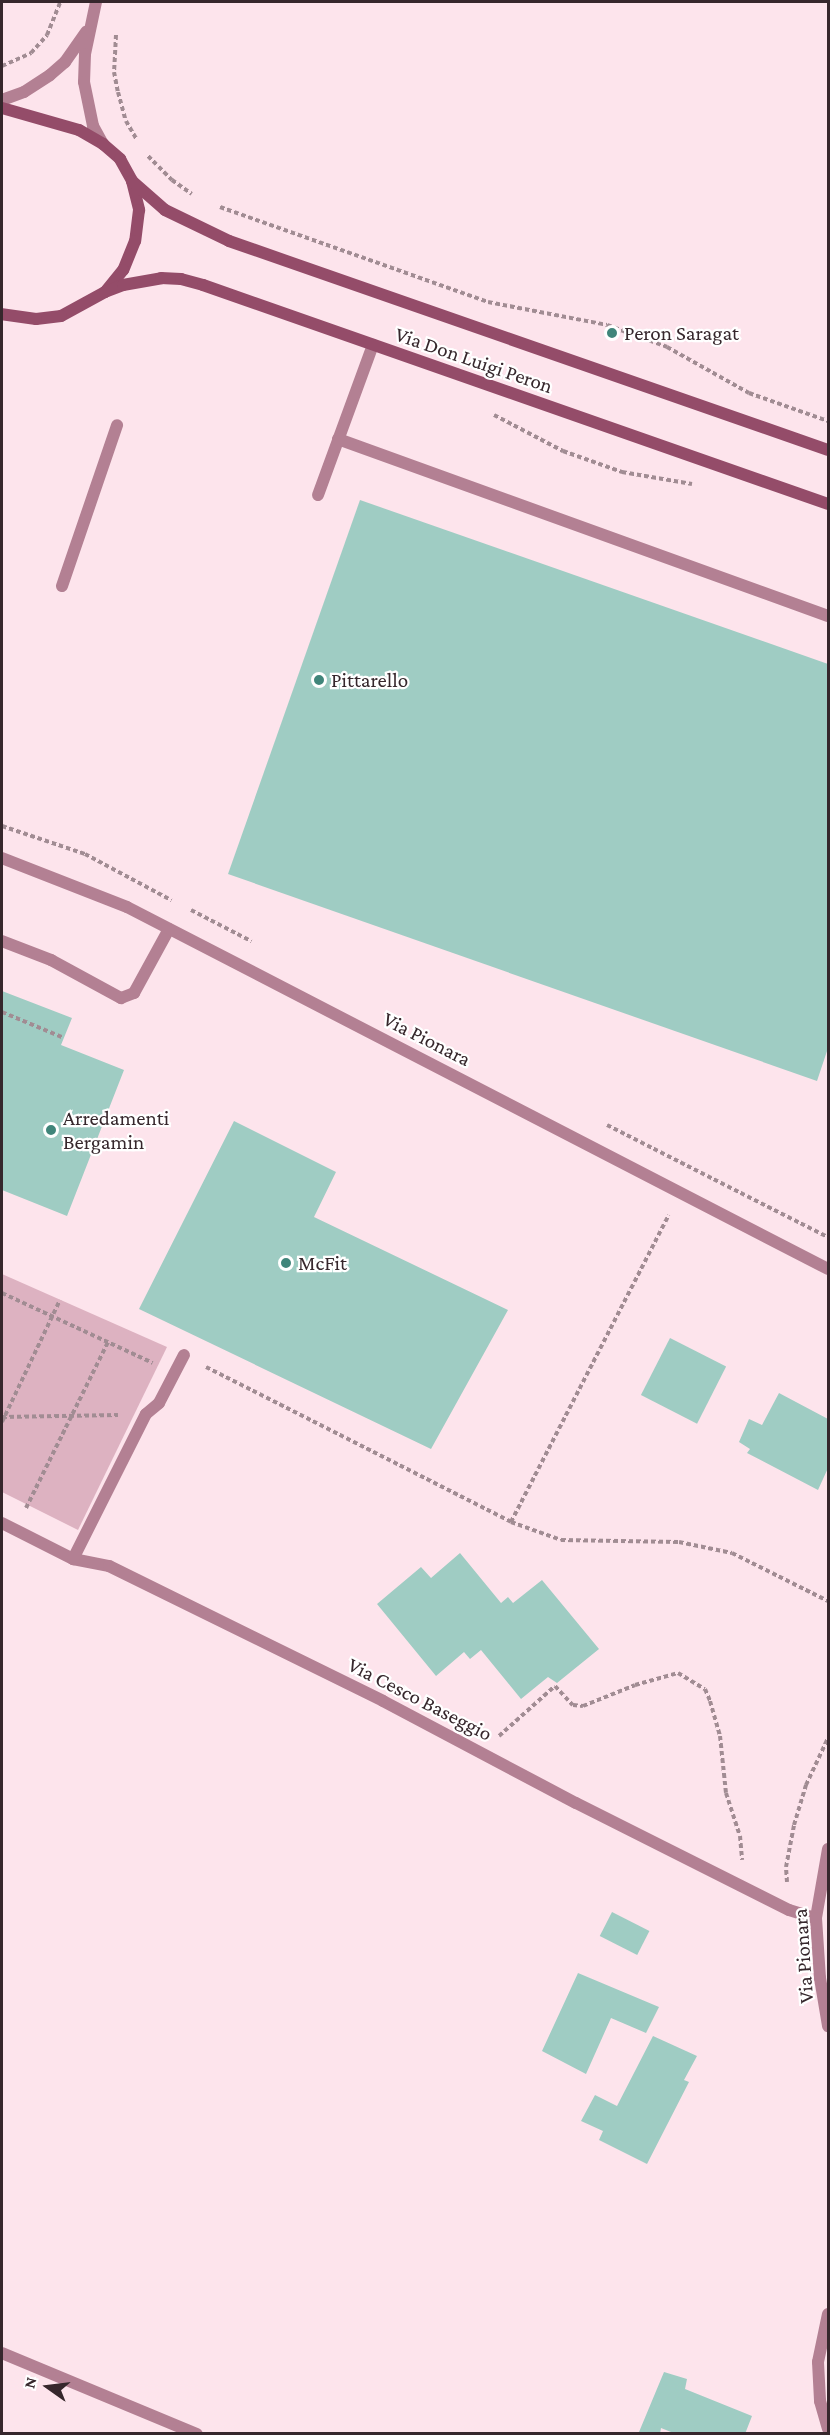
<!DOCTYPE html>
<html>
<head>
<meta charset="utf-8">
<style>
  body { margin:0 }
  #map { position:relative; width:830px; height:2435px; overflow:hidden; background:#fde4ec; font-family:"Crimson Pro",serif }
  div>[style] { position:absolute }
  .green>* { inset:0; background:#ddb2c1 }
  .building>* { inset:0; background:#9fccc3; transform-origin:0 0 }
  .path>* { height:4px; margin-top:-2px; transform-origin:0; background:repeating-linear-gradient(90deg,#a18c93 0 4.5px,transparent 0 7.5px) }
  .lane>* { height:12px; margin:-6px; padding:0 6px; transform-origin:6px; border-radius:6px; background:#b38093 }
  .street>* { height:12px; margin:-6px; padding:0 6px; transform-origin:6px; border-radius:6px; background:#b38093 }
  .secondary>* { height:12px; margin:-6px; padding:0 6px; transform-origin:6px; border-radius:6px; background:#944c69 }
  .dots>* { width:16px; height:16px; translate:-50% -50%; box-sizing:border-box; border:3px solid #fff; border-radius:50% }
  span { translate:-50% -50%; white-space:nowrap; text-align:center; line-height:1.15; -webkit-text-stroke:4.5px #fff; paint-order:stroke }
  .poi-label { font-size:21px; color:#36272c }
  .left { translate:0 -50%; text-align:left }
  .street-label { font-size:21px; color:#36272c }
  .frame { position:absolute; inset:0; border:3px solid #36272c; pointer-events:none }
  .north { position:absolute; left:18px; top:2357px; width:60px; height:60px; -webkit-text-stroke:4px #fff; paint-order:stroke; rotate:284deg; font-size:16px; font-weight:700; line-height:24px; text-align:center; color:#36272c }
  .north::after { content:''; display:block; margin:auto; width:21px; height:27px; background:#36272c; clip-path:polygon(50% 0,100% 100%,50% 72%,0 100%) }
</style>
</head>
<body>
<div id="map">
  <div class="green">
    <i style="clip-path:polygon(2px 1274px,167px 1347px,78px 1530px,2px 1492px)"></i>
  </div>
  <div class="building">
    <i style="clip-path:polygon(360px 500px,828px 664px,828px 1048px,817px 1081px,228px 874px)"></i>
    <i style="clip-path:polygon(2px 991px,72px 1018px,61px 1045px,124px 1070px,67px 1216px,2px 1190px)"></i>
    <i style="clip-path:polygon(234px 1121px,336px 1172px,314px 1217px,508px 1310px,431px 1449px,139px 1309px)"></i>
    <i style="left:670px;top:1338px;width:63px;height:64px;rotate:27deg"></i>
    <i style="clip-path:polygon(779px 1393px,828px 1419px,828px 1468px,818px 1490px,747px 1453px,750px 1449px,739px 1442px,749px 1419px,762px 1425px)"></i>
    <i style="clip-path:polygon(460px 1553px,501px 1603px,508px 1597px,513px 1603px,542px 1580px,599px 1649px,557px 1683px,548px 1677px,521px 1699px,481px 1650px,470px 1659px,464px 1652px,436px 1676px,377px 1604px,421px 1567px,431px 1578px)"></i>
    <i style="left:612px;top:1912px;width:42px;height:27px;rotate:27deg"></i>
    <i style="clip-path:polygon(578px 1973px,659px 2007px,646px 2033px,611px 2018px,586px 2074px,542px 2051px)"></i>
    <i style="clip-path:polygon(653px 2036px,697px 2056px,684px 2080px,689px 2082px,647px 2164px,599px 2140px,603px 2131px,581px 2121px,595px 2095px,617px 2106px)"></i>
    <i style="clip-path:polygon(664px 2372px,687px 2379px,685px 2389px,752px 2416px,745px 2434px,676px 2434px,661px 2428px,660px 2434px,639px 2432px)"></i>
  </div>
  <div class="path">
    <i style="left:116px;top:35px;width:37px;rotate:93deg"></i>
    <i style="left:114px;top:72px;width:20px;rotate:79deg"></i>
    <i style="left:118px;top:92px;width:30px;rotate:75deg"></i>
    <i style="left:126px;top:121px;width:22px;rotate:60deg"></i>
    <i style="left:2px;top:66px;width:32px;rotate:-24deg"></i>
    <i style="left:31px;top:53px;width:24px;rotate:-48deg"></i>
    <i style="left:47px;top:35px;width:35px;rotate:-68deg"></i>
    <i style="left:148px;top:156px;width:34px;rotate:45deg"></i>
    <i style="left:172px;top:180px;width:24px;rotate:35deg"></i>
    <i style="left:220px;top:207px;width:284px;rotate:19.5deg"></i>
    <i style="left:488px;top:302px;width:121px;rotate:10.9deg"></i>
    <i style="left:607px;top:325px;width:64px;rotate:20.1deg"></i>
    <i style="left:667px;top:347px;width:94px;rotate:29.3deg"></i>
    <i style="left:749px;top:393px;width:84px;rotate:19.5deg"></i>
    <i style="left:494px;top:415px;width:78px;rotate:27.6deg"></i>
    <i style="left:563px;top:451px;width:63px;rotate:19.6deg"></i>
    <i style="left:622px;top:472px;width:71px;rotate:9.7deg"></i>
    <i style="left:2px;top:826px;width:88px;rotate:18.6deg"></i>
    <i style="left:85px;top:854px;width:98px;rotate:28.1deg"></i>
    <i style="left:191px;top:910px;width:68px;rotate:27.3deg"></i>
    <i style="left:2px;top:1012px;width:67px;rotate:22.8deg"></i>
    <i style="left:607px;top:1125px;width:248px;rotate:26.9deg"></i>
    <i style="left:2px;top:1293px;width:166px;rotate:24.9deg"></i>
    <i style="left:206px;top:1367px;width:342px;rotate:26.9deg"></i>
    <i style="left:511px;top:1522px;width:345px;rotate:-62.8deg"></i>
    <i style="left:2px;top:1417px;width:116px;rotate:-1deg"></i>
    <i style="left:2px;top:1422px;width:135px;rotate:-64.6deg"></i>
    <i style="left:26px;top:1508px;width:185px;rotate:-63.7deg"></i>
    <i style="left:511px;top:1522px;width:53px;rotate:19.8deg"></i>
    <i style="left:561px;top:1540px;width:118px;rotate:1deg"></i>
    <i style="left:679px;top:1542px;width:54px;rotate:11.7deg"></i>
    <i style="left:732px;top:1553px;width:107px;rotate:26.6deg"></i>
    <i style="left:499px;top:1736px;width:75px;rotate:-41.8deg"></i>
    <i style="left:555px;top:1686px;width:26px;rotate:47deg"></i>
    <i style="left:573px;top:1705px;width:10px;rotate:6deg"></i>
    <i style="left:583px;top:1706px;width:56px;rotate:-22deg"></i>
    <i style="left:635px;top:1685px;width:45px;rotate:-15.6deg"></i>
    <i style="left:678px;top:1673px;width:31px;rotate:31deg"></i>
    <i style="left:705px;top:1689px;width:13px;rotate:67deg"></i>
    <i style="left:710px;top:1701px;width:36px;rotate:74deg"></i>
    <i style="left:720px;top:1736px;width:57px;rotate:84deg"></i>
    <i style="left:726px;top:1793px;width:45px;rotate:72deg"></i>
    <i style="left:740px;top:1836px;width:24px;rotate:85deg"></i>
    <i style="left:787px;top:1882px;width:15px;rotate:-94deg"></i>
    <i style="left:786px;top:1867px;width:43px;rotate:-79.2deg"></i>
    <i style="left:794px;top:1825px;width:42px;rotate:-73.3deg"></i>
    <i style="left:806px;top:1785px;width:52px;rotate:-64.9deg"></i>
  </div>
  <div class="lane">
    <i style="left:338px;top:439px;width:521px;rotate:19.86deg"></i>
    <i style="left:318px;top:495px;width:160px;rotate:-69.9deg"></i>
    <i style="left:62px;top:586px;width:170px;rotate:-71.1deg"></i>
    <i style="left:2px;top:941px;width:53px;rotate:21.2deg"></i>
    <i style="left:51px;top:960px;width:80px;rotate:28.5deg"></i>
    <i style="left:121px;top:998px;width:14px;rotate:-21deg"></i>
    <i style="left:134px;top:993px;width:73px;rotate:-61.3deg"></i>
    <i style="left:2px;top:2353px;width:211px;rotate:22.6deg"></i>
  </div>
  <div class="street">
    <i style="left:96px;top:2px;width:53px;rotate:101.9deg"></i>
    <i style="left:85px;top:54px;width:28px;rotate:92deg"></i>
    <i style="left:84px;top:82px;width:45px;rotate:78.4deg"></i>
    <i style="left:93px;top:126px;width:21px;rotate:61deg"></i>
    <i style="left:2px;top:100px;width:23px;rotate:-20deg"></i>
    <i style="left:24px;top:92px;width:31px;rotate:-33deg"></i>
    <i style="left:50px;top:75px;width:20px;rotate:-41deg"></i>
    <i style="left:65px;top:62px;width:37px;rotate:-55deg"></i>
    <i style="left:2px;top:858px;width:134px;rotate:21.4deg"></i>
    <i style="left:127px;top:907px;width:789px;rotate:27.31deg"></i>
    <i style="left:2px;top:1523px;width:80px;rotate:26.9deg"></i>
    <i style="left:73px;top:1559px;width:37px;rotate:11deg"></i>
    <i style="left:109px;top:1566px;width:305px;rotate:26.2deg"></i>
    <i style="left:383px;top:1701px;width:218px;rotate:27.9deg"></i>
    <i style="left:576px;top:1803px;width:238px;rotate:26.7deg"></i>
    <i style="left:789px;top:1910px;width:28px;rotate:17deg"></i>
    <i style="left:73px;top:1559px;width:162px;rotate:-63.3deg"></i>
    <i style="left:146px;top:1414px;width:17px;rotate:-40deg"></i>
    <i style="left:159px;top:1403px;width:54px;rotate:-62.5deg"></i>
    <i style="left:828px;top:1849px;width:70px;rotate:99.9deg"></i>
    <i style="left:816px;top:1918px;width:60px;rotate:86.2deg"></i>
    <i style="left:820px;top:1978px;width:49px;rotate:80.5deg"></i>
    <i style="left:828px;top:2314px;width:49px;rotate:101.8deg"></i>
    <i style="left:818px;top:2362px;width:39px;rotate:87deg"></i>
    <i style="left:820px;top:2401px;width:29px;rotate:74deg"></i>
  </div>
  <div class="secondary">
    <i style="left:2px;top:108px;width:80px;rotate:15.9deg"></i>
    <i style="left:79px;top:130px;width:28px;rotate:30deg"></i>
    <i style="left:103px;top:144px;width:23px;rotate:41deg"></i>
    <i style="left:120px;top:159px;width:25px;rotate:61deg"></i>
    <i style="left:132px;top:181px;width:30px;rotate:76deg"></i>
    <i style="left:139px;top:210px;width:31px;rotate:97deg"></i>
    <i style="left:135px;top:241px;width:31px;rotate:112deg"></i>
    <i style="left:123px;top:270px;width:28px;rotate:129deg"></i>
    <i style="left:105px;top:292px;width:50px;rotate:151.4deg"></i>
    <i style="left:61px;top:316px;width:25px;rotate:173deg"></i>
    <i style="left:36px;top:319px;width:34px;rotate:-172deg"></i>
    <i style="left:132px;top:181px;width:44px;rotate:41.3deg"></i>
    <i style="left:165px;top:210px;width:71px;rotate:25.8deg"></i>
    <i style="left:229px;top:241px;width:634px;rotate:19.23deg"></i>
    <i style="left:105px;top:292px;width:19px;rotate:-21deg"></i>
    <i style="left:123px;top:285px;width:39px;rotate:-10deg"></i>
    <i style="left:161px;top:278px;width:20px;rotate:3deg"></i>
    <i style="left:181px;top:279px;width:23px;rotate:15deg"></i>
    <i style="left:203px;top:285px;width:662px;rotate:19.31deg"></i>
  </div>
  <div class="dots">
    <i style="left:612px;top:333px;background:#40857a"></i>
    <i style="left:319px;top:680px;background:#40857a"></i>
    <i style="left:51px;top:1130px;background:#40857a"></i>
    <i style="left:286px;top:1263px;background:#40857a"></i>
  </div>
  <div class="poi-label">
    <span class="left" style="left:624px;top:333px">Peron Saragat</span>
    <span class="left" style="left:331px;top:680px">Pittarello</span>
    <span class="left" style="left:63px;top:1130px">Arredamenti<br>Bergamin</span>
    <span class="left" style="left:298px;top:1263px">McFit</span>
  </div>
  <div class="street-label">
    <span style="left:474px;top:360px;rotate:19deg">Via Don Luigi Peron</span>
    <span style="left:427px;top:1039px;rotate:27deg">Via Pionara</span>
    <span style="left:420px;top:1699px;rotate:27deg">Via Cesco Baseggio</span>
    <span style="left:803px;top:1956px;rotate:-94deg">Via Pionara</span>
  </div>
  <div class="frame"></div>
  <div class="north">N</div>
</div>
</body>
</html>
